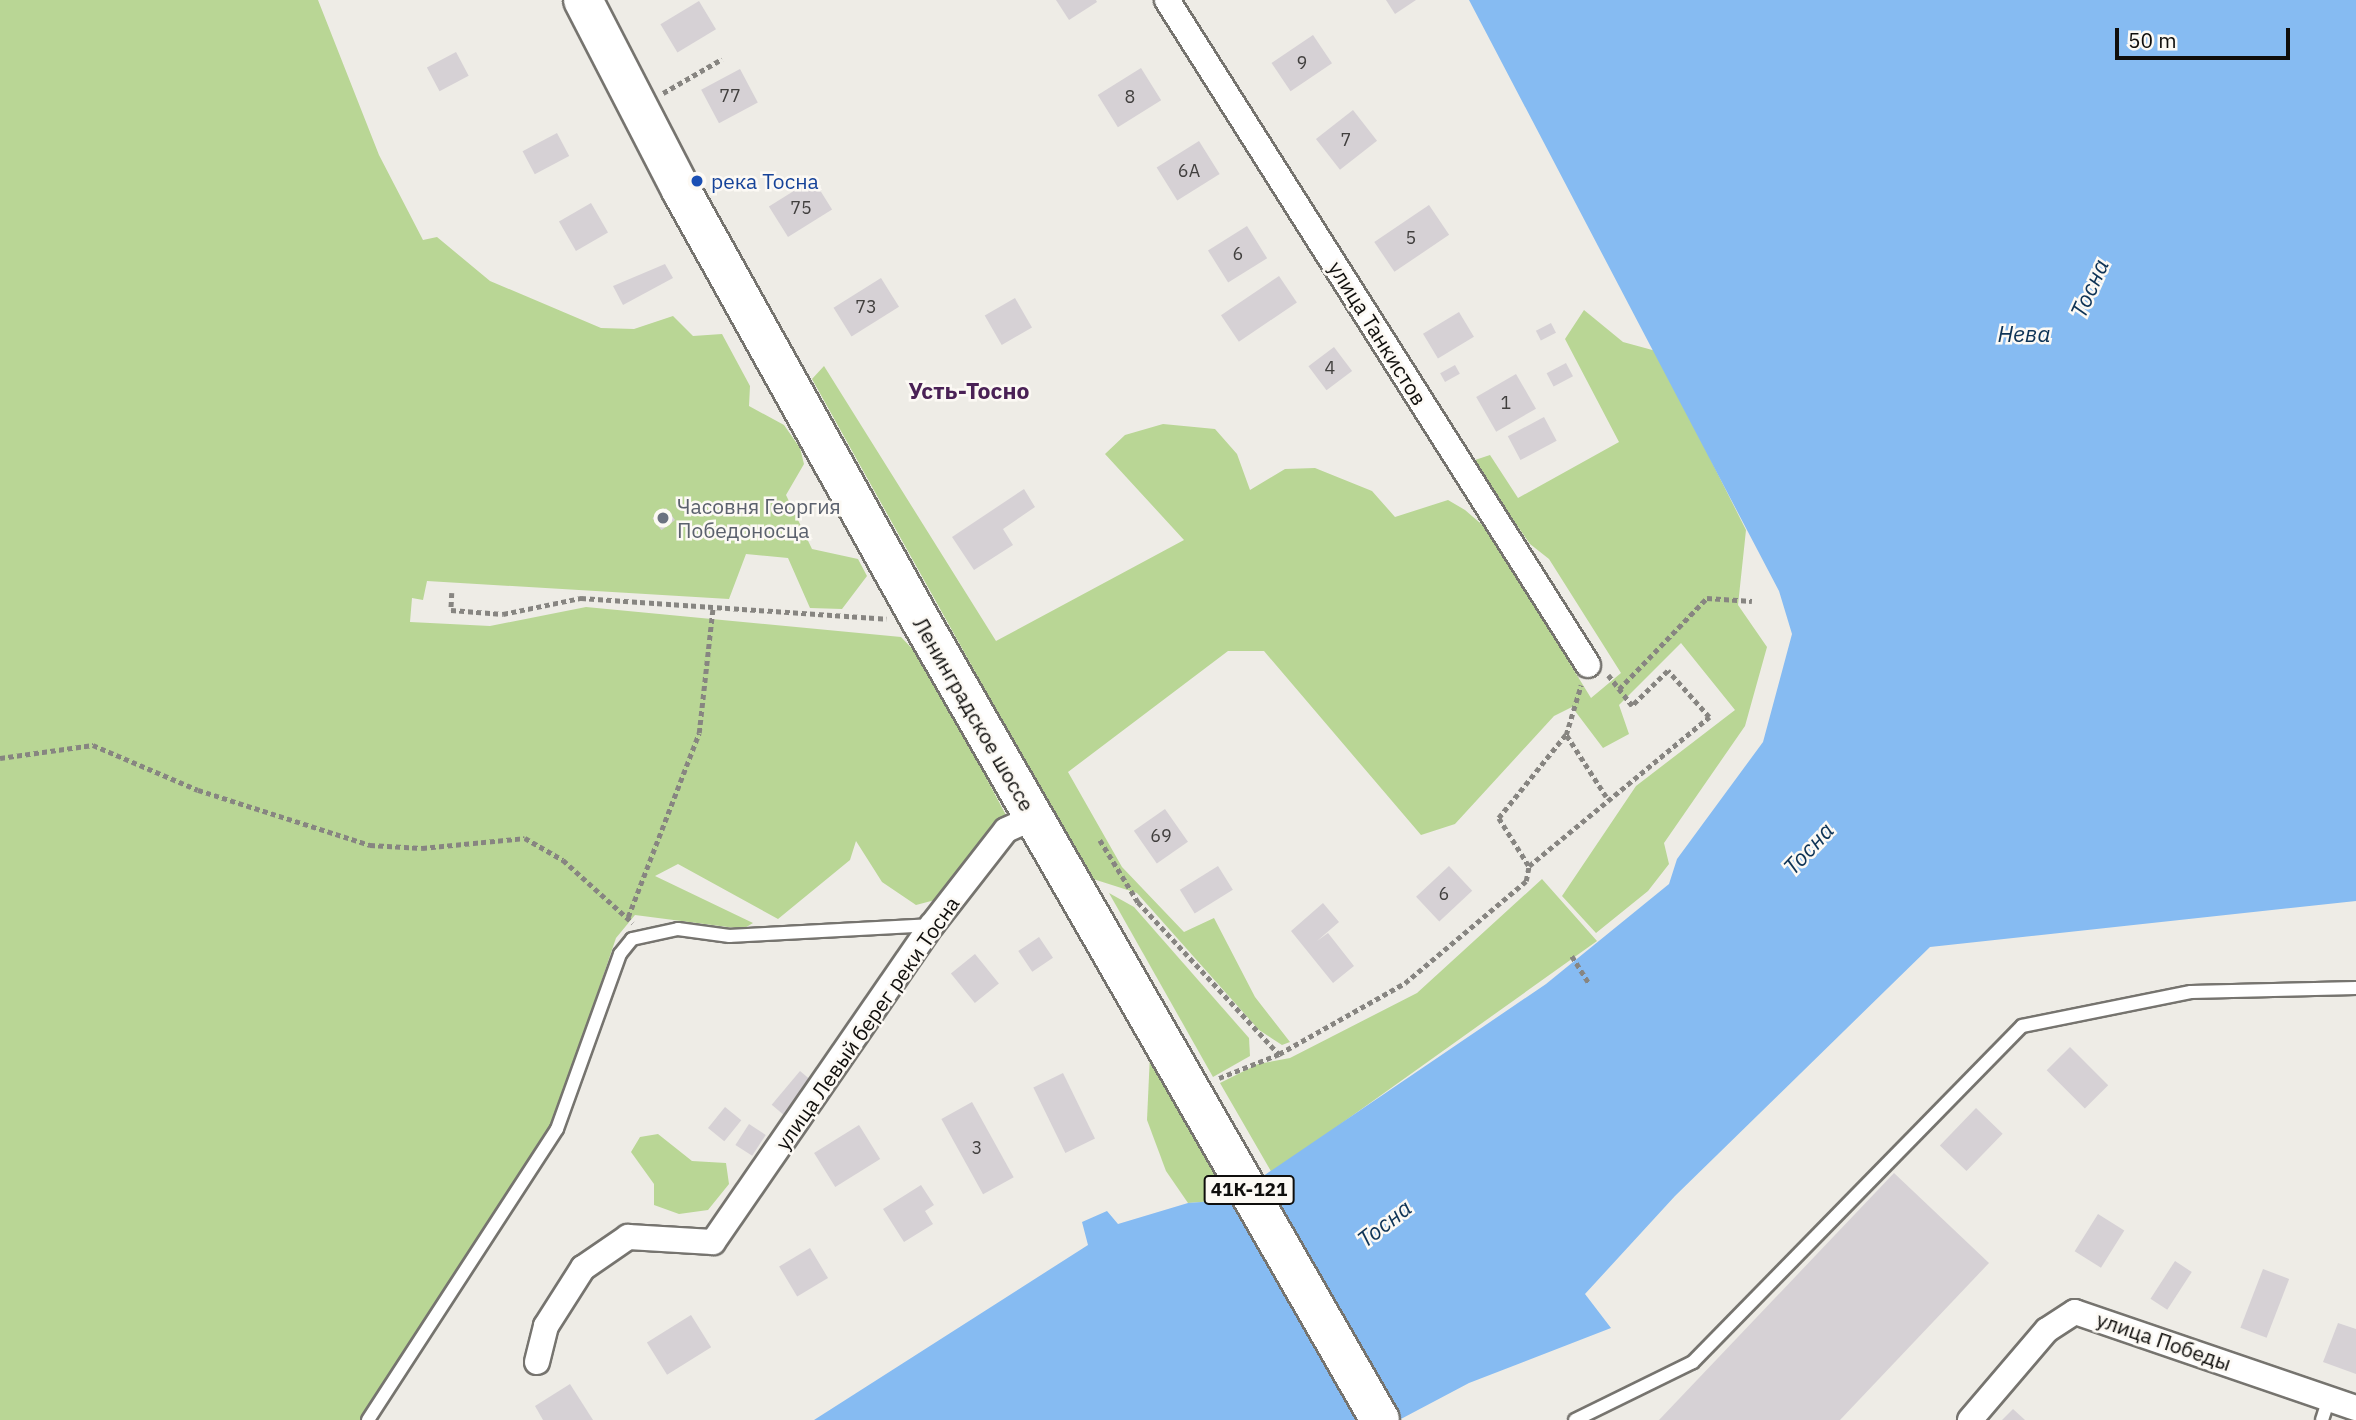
<!DOCTYPE html>
<html>
<head>
<meta charset="utf-8">
<style>
  body { margin:0 }
  #map { position:relative; width:2356px; height:1420px; overflow:hidden; background:#eeece6; font-family:"IBM Plex Sans",sans-serif }
  div>[style] { position:absolute }
  .green>* { inset:0; background:#b9d695 }
  .water>* { inset:0; background:#86bbf2 }
  .building>* { inset:0; background:#d6d1d5; transform-origin:0 0 }
  .path>* { height:4.5px; margin-top:-2.25px; transform-origin:0; background:repeating-linear-gradient(90deg,#878581 0 5px,transparent 0 8.5px) }
  .roads { filter:drop-shadow(2px 0 #76746f) drop-shadow(-2px 0 #76746f) drop-shadow(0 2px #76746f) drop-shadow(0 -2px #76746f) }
  .service>* { height:12px; margin:-6px; padding:0 6px; transform-origin:6px; border-radius:6px; background:#fff }
  .minor>* { height:24px; margin:-12px; padding:0 12px; transform-origin:12px; border-radius:12px; background:#fff }
  .primary>* { height:38px; margin:-19px; padding:0 19px; transform-origin:19px; border-radius:19px; background:#fff }
  .dots>* { width:19px; height:19px; translate:-50% -50%; box-sizing:border-box; border:4px solid #fcf9f4; border-radius:50% }
  span { translate:-50% -50%; white-space:nowrap; text-align:center; line-height:1.15; -webkit-text-stroke:5px #fcf9f4; paint-order:stroke }
  .number-label { font-size:18px; color:#413f3e }
  .number-label span { -webkit-text-stroke-width:0 }
  .shield-label span { padding:2px 5px; background:#fcf9f4; border:2px solid; border-radius:5px; -webkit-text-stroke-width:0 }
  .shield-label { font-size:19px; color:#0f0e0c; font-weight:700 }
  .transit-label { font-size:21px; color:#164399 }
  .left { translate:0 -50%; text-align:left }
  .street-label { font-size:21px; color:#0f0e0c }
  .worship-label { font-size:21px; color:#5b616d }
  .water-label { font-size:23px; color:#0d3356; font-style:italic }
  .neighbourhood-label { font-size:23px; color:#4a2156; font-weight:700 }
  .scale { position:absolute; left:2115px; top:28px; width:175px; height:32px; box-sizing:border-box; border:4px solid #0f0e0c; border-top:0; padding-left:9px; font-size:21px; line-height:24px; white-space:nowrap; color:#0f0e0c; -webkit-text-stroke:5px #fcf9f4; paint-order:stroke }
</style>
</head>
<body>
<div id="map">
  <div class="green">
    <i style="clip-path:polygon(0 0,318px 0,379px 155px,423px 240px,437px 237px,490px 281px,601px 328px,634px 329px,673px 316px,693px 336px,722px 334px,750px 386px,749px 406px,784px 425px,800px 448px,804px 464px,786px 495px,812px 549px,858px 559px,867px 576px,842px 609px,810px 608px,788px 558px,746px 554px,729px 599px,427px 581px,423px 600px,412px 598px,410px 622px,490px 626px,586px 607px,901px 637px,925px 662px,1008px 819px,935px 900px,916px 905px,882px 882px,856px 841px,850px 860px,778px 919px,678px 864px,655px 876px,753px 923px,743px 929px,635px 915px,616px 938px,554px 1121px,366px 1420px,0 1420px)"></i>
    <i style="clip-path:polygon(1584px 310px,1623px 342px,1656px 351px,1746px 530px,1738px 605px,1767px 647px,1745px 726px,1664px 843px,1669px 864px,1648px 891px,1596px 933px,1562px 896px,1636px 786px,1735px 710px,1681px 643px,1619px 705px,1629px 734px,1603px 748px,1572px 707px,1554px 716px,1455px 824px,1421px 835px,1264px 651px,1228px 651px,1068px 772px,1122px 867px,1184px 932px,1214px 918px,1255px 997px,1290px 1042px,1282px 1045px,1259px 1030px,1137px 893px,1090px 878px,812px 379px,824px 366px,996px 641px,1184px 540px,1105px 454px,1125px 435px,1163px 424px,1215px 429px,1237px 454px,1250px 490px,1285px 469px,1315px 468px,1372px 491px,1395px 517px,1448px 500px,1465px 510px,1487px 529px,1591px 698px,1621px 673px,1549px 559px,1530px 544px,1472px 461px,1490px 455px,1518px 498px,1619px 442px,1565px 339px)"></i>
    <i style="clip-path:polygon(1542px 879px,1597px 941px,1272px 1173px,1220px 1083px,1258px 1064px,1290px 1058px,1417px 993px)"></i>
    <i style="clip-path:polygon(1109px 893px,1134px 907px,1249px 1038px,1250px 1056px,1213px 1077px)"></i>
    <i style="clip-path:polygon(1150px 1054px,1228px 1200px,1188px 1203px,1166px 1171px,1147px 1120px)"></i>
    <i style="clip-path:polygon(658px 1134px,692px 1161px,726px 1163px,729px 1184px,708px 1210px,679px 1214px,654px 1205px,654px 1184px,631px 1152px,640px 1137px)"></i>
  </div>
  <div class="water">
    <i style="clip-path:polygon(1469px 0,2356px 0,2356px 901px,1930px 947px,1675px 1196px,1585px 1294px,1611px 1328px,1469px 1383px,1399px 1420px,814px 1420px,1088px 1245px,1082px 1222px,1107px 1211px,1118px 1224px,1188px 1203px,1228px 1200px,1546px 984px,1669px 884px,1677px 859px,1763px 742px,1792px 634px,1779px 591px)"></i>
  </div>
  <div class="building">
    <i style="clip-path:polygon(1056px 0,1096px 0,1097px 2px,1069px 20px)"></i>
    <i style="clip-path:polygon(1386px 0,1416px 0,1395px 14px)"></i>
    <i style="left:699px;top:1px;width:33px;height:45px;rotate:59deg"></i>
    <i style="left:1313px;top:35px;width:34px;height:50px;rotate:56deg"></i>
    <i style="left:456px;top:52px;width:27px;height:33px;rotate:62deg"></i>
    <i style="left:1141px;top:68px;width:38px;height:51px;rotate:58deg"></i>
    <i style="left:740px;top:69px;width:38px;height:44px;rotate:62deg"></i>
    <i style="left:1353px;top:110px;width:39px;height:47px;rotate:52deg"></i>
    <i style="left:557px;top:133px;width:26px;height:39px;rotate:62deg"></i>
    <i style="left:1199px;top:141px;width:39px;height:50px;rotate:58deg"></i>
    <i style="left:813px;top:179px;width:36px;height:52px;rotate:58deg"></i>
    <i style="left:591px;top:203px;width:34px;height:37px;rotate:60deg"></i>
    <i style="left:1429px;top:205px;width:36px;height:66px;rotate:56deg"></i>
    <i style="left:1247px;top:226px;width:38px;height:46px;rotate:58deg"></i>
    <i style="clip-path:polygon(665px 264px,673px 278px,623px 305px,613px 286px)"></i>
    <i style="left:1279px;top:276px;width:32px;height:70px;rotate:56deg"></i>
    <i style="left:881px;top:278px;width:34px;height:56px;rotate:58deg"></i>
    <i style="left:1015px;top:298px;width:34px;height:35px;rotate:60deg"></i>
    <i style="left:1459px;top:312px;width:29px;height:42px;rotate:59deg"></i>
    <i style="left:1551px;top:323px;width:11px;height:17px;rotate:63deg"></i>
    <i style="left:1334px;top:347px;width:30px;height:32px;rotate:53deg"></i>
    <i style="left:1566px;top:363px;width:15px;height:22px;rotate:62deg"></i>
    <i style="left:1455px;top:365px;width:10px;height:17px;rotate:61deg"></i>
    <i style="left:1516px;top:374px;width:40px;height:46px;rotate:60deg"></i>
    <i style="left:1544px;top:417px;width:27px;height:41px;rotate:62deg"></i>
    <i style="clip-path:polygon(1024px 489px,1035px 507px,1003px 529px,1013px 545px,974px 570px,952px 537px)"></i>
    <i style="left:666px;top:508px;width:15px;height:17px;rotate:53deg"></i>
    <i style="left:1165px;top:809px;width:40px;height:38px;rotate:55deg"></i>
    <i style="left:1218px;top:866px;width:28px;height:45px;rotate:58deg"></i>
    <i style="left:1449px;top:866px;width:34px;height:45px;rotate:47deg"></i>
    <i style="clip-path:polygon(1323px 903px,1339px 922px,1317px 941px,1328px 933px,1354px 966px,1333px 983px,1291px 931px)"></i>
    <i style="left:1039px;top:937px;width:25px;height:25px;rotate:56deg"></i>
    <i style="left:975px;top:954px;width:38px;height:31px;rotate:51deg"></i>
    <i style="left:2070px;top:1047px;width:54px;height:33px;rotate:45deg"></i>
    <i style="left:800px;top:1071px;width:17px;height:44px;rotate:40deg"></i>
    <i style="left:1063px;top:1073px;width:73px;height:33px;rotate:64deg"></i>
    <i style="left:972px;top:1102px;width:86px;height:35px;rotate:61deg"></i>
    <i style="left:725px;top:1107px;width:21px;height:27px;rotate:39deg"></i>
    <i style="left:1976px;top:1108px;width:37px;height:52px;rotate:44deg"></i>
    <i style="left:749px;top:1124px;width:20px;height:25px;rotate:33deg"></i>
    <i style="left:859px;top:1125px;width:40px;height:53px;rotate:58deg"></i>
    <i style="clip-path:polygon(1894px 1173px,1989px 1263px,1840px 1420px,1659px 1420px)"></i>
    <i style="clip-path:polygon(921px 1185px,934px 1205px,925px 1211px,933px 1224px,904px 1242px,883px 1209px)"></i>
    <i style="left:2098px;top:1214px;width:31px;height:44px;rotate:32deg"></i>
    <i style="left:810px;top:1248px;width:35px;height:36px;rotate:59deg"></i>
    <i style="left:2175px;top:1261px;width:20px;height:45px;rotate:33deg"></i>
    <i style="left:2263px;top:1269px;width:28px;height:63px;rotate:21deg"></i>
    <i style="left:691px;top:1315px;width:38px;height:52px;rotate:58deg"></i>
    <i style="clip-path:polygon(2338px 1323px,2356px 1329px,2356px 1374px,2323px 1362px)"></i>
    <i style="clip-path:polygon(570px 1384px,593px 1420px,543px 1420px,535px 1406px)"></i>
    <i style="clip-path:polygon(2013px 1409px,2025px 1420px,2002px 1420px)"></i>
  </div>
  <div class="path">
    <i style="left:663px;top:93px;width:68px;rotate:-30deg"></i>
    <i style="left:452px;top:593px;width:17px;rotate:93deg"></i>
    <i style="left:451px;top:610px;width:52px;rotate:4.4deg"></i>
    <i style="left:503px;top:614px;width:80px;rotate:-11.6deg"></i>
    <i style="left:581px;top:598px;width:306px;rotate:3.9deg"></i>
    <i style="left:1619px;top:689px;width:127px;rotate:-46deg"></i>
    <i style="left:1707px;top:598px;width:45px;rotate:3.8deg"></i>
    <i style="left:1566px;top:735px;width:52px;rotate:-73.3deg"></i>
    <i style="left:0;top:758px;width:94px;rotate:-8deg"></i>
    <i style="left:93px;top:745px;width:114px;rotate:23.2deg"></i>
    <i style="left:198px;top:790px;width:181px;rotate:17.7deg"></i>
    <i style="left:370px;top:845px;width:52px;rotate:3.3deg"></i>
    <i style="left:422px;top:848px;width:103px;rotate:-5.5deg"></i>
    <i style="left:525px;top:838px;width:44px;rotate:30.1deg"></i>
    <i style="left:563px;top:860px;width:94px;rotate:42deg"></i>
    <i style="left:1606px;top:797px;width:74px;rotate:-122.8deg"></i>
    <i style="left:1566px;top:735px;width:107px;rotate:128.9deg"></i>
    <i style="left:1499px;top:818px;width:57px;rotate:58deg"></i>
    <i style="left:1529px;top:866px;width:234px;rotate:-39.6deg"></i>
    <i style="left:1709px;top:717px;width:62px;rotate:-131.7deg"></i>
    <i style="left:1668px;top:671px;width:50px;rotate:135.8deg"></i>
    <i style="left:1632px;top:706px;width:39px;rotate:-128deg"></i>
    <i style="left:1100px;top:840px;width:73px;rotate:58.5deg"></i>
    <i style="left:1138px;top:902px;width:207px;rotate:47.2deg"></i>
    <i style="left:1279px;top:1054px;width:145px;rotate:-29.4deg"></i>
    <i style="left:1405px;top:983px;width:158px;rotate:-40.1deg"></i>
    <i style="left:1526px;top:881px;width:15px;rotate:-79deg"></i>
    <i style="left:628px;top:917px;width:197px;rotate:-68.9deg"></i>
    <i style="left:699px;top:733px;width:127px;rotate:-83.7deg"></i>
    <i style="left:1572px;top:956px;width:32px;rotate:58deg"></i>
    <i style="left:1219px;top:1078px;width:65px;rotate:-21.8deg"></i>
  </div>
  <div class="roads">
    <div class="service">
      <i style="left:368px;top:1420px;width:347px;rotate:-57deg"></i>
      <i style="left:557px;top:1129px;width:186px;rotate:-70.2deg"></i>
      <i style="left:620px;top:954px;width:19px;rotate:-51deg"></i>
      <i style="left:632px;top:939px;width:47px;rotate:-12.3deg"></i>
      <i style="left:678px;top:929px;width:52px;rotate:7.7deg"></i>
      <i style="left:730px;top:936px;width:202px;rotate:-3.1deg"></i>
      <i style="left:1575px;top:1420px;width:131px;rotate:-26.2deg"></i>
      <i style="left:1693px;top:1362px;width:470px;rotate:-45.6deg"></i>
      <i style="left:2022px;top:1026px;width:172px;rotate:-11.4deg"></i>
      <i style="left:2191px;top:992px;width:165px;rotate:-1.4deg"></i>
      <i style="left:2322px;top:1420px;width:22px;rotate:-72deg"></i>
    </div>
    <div class="minor">
      <i style="left:1167px;top:0;width:787px;rotate:57.66deg"></i>
      <i style="left:537px;top:1362px;width:37px;rotate:-76deg"></i>
      <i style="left:546px;top:1326px;width:69px;rotate:-57.5deg"></i>
      <i style="left:583px;top:1268px;width:55px;rotate:-34.6deg"></i>
      <i style="left:628px;top:1237px;width:85px;rotate:3.4deg"></i>
      <i style="left:713px;top:1242px;width:385px;rotate:-55.4deg"></i>
      <i style="left:932px;top:925px;width:120px;rotate:-52.1deg"></i>
      <i style="left:1006px;top:830px;width:30px;rotate:-24deg"></i>
      <i style="left:1970px;top:1420px;width:118px;rotate:-49.5deg"></i>
      <i style="left:2047px;top:1330px;width:33px;rotate:-33deg"></i>
      <i style="left:2075px;top:1312px;width:297px;rotate:18.9deg"></i>
    </div>
    <div class="primary">
      <i style="left:583px;top:0;width:214px;rotate:62.7deg"></i>
      <i style="left:681px;top:190px;width:493px;rotate:60.9deg"></i>
      <i style="left:921px;top:621px;width:921px;rotate:60.12deg"></i>
    </div>
  </div>
  <div class="dots">
    <i style="left:697px;top:181px;background:#1a4fb4"></i>
    <i style="left:663px;top:518px;background:#6b7280"></i>
  </div>
  <div class="number-label">
    <span style="left:1302px;top:63px">9</span>
    <span style="left:730px;top:96px">77</span>
    <span style="left:1130px;top:97px">8</span>
    <span style="left:1346px;top:140px">7</span>
    <span style="left:1189px;top:171px">6А</span>
    <span style="left:801px;top:208px">75</span>
    <span style="left:1411px;top:238px">5</span>
    <span style="left:1238px;top:254px">6</span>
    <span style="left:866px;top:307px">73</span>
    <span style="left:1330px;top:368px">4</span>
    <span style="left:1506px;top:403px">1</span>
    <span style="left:1161px;top:836px">69</span>
    <span style="left:1444px;top:894px">6</span>
    <span style="left:977px;top:1148px">3</span>
  </div>
  <div class="shield-label">
    <span style="left:1249px;top:1190px">41К-121</span>
  </div>
  <div class="transit-label">
    <span class="left" style="left:711px;top:181px">река Тосна</span>
  </div>
  <div class="street-label">
    <span style="left:1378px;top:333px;rotate:58deg">улица Танкистов</span>
    <span style="left:974px;top:714px;rotate:60deg">Ленинградское шоссе</span>
    <span style="left:867px;top:1023px;rotate:-55deg">улица Левый берег реки Тосна</span>
    <span style="left:2164px;top:1341px;rotate:19deg">улица Победы</span>
  </div>
  <div class="worship-label">
    <span class="left" style="left:677px;top:518px">Часовня Георгия<br>Победоносца</span>
  </div>
  <div class="water-label">
    <span style="left:2089px;top:288px;rotate:-66deg">Тосна</span>
    <span style="left:2024px;top:333px">Нева</span>
    <span style="left:1808px;top:848px;rotate:-47deg">Тосна</span>
    <span style="left:1384px;top:1223px;rotate:-38deg">Тосна</span>
  </div>
  <div class="neighbourhood-label">
    <span style="left:969px;top:390px">Усть-Тосно</span>
  </div>
  <div class="scale">50 m</div>
</div>
</body>
</html>
